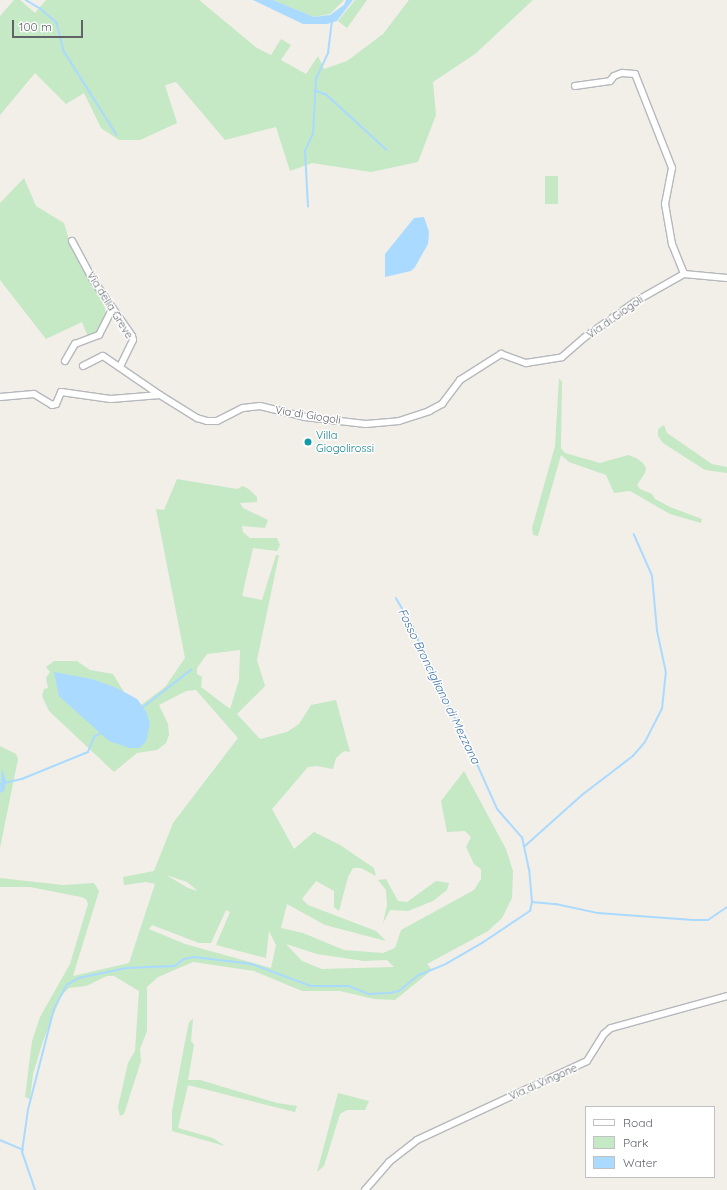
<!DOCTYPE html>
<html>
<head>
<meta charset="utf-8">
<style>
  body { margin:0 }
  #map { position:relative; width:727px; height:1190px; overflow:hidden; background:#f1efe8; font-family:Quicksand,sans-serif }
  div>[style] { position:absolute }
  .green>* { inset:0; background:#c5e8c5; transform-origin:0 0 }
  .water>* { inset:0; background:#aadaff }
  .stream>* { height:1.5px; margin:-0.75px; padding:0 0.75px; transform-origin:0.75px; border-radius:0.75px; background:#aadaff }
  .roads { filter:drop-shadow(1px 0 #b5b8bc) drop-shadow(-1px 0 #b5b8bc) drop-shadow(0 1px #b5b8bc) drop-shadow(0 -1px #b5b8bc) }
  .minor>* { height:6px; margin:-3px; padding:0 3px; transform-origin:3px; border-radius:3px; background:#fff }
  .dots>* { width:11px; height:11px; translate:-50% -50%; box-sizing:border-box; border:2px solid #fff; border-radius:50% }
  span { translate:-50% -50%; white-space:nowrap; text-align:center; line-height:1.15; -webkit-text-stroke:3px #fff; paint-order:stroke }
  .street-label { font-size:11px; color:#5f6368 }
  .culture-label { font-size:11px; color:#0d838f }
  .left { translate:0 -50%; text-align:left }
  .water-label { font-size:12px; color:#4174aa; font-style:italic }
  .legend { position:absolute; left:585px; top:1106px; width:130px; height:72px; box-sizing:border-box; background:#fff; border:1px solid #bfc1c3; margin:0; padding:5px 7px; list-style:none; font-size:12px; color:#5f6368 }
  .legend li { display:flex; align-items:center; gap:8px; height:20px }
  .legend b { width:20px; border:1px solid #bfc1c3 }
  .scale { position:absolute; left:12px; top:20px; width:71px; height:18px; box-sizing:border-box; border:2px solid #5f6368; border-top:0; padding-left:5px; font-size:12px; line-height:14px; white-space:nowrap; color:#5f6368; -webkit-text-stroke:3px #fff; paint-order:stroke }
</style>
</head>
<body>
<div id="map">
  <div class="green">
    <i style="clip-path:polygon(14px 0,20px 0,35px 13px,46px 0,199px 0,257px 48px,271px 55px,281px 39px,291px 45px,281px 60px,306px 74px,318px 56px,324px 69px,347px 61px,383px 34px,409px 0,533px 0,475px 54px,433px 82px,436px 115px,418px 162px,371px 172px,312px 163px,290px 171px,276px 127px,225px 140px,176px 82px,165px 85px,177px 123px,140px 140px,119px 140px,101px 128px,84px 93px,66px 104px,35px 73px,0 115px,0 16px)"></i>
    <i style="clip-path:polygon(273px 0,344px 0,330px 14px,314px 17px)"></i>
    <i style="clip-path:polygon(355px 0,367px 0,347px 28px,338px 21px)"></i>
    <i style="left:545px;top:176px;width:13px;height:28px"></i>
    <i style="clip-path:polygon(24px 178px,36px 206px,64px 223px,69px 240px,103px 298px,106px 316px,99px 331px,88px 337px,82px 322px,46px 339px,0 280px,0 203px)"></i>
    <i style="clip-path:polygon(559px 378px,562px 382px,561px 448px,565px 453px,600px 463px,628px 455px,636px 458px,643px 463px,646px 468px,645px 473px,637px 485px,640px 489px,652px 494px,655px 499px,670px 507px,702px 519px,701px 523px,670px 514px,630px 491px,614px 493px,606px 475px,569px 462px,561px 455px,538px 536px,533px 535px,532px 528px,555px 446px)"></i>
    <i style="clip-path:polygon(664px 425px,667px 433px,712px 464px,727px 467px,727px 473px,705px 470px,663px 443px,658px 436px,658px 429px)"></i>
    <i style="clip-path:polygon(evenodd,177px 479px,237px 489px,243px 486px,250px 490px,257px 497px,257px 502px,240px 503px,243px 508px,268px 520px,265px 528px,242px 526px,243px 532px,250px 538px,277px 538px,280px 545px,277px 551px,253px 548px,242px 596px,262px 600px,276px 555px,279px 555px,257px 660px,265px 686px,237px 714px,260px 739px,287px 732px,299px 724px,311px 705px,336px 700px,350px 752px,344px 751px,336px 758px,333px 769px,317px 766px,308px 767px,272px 809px,294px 849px,314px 832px,340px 845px,374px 868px,376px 876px,361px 868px,353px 868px,348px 877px,339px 911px,334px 907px,334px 891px,316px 881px,302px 899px,308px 905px,376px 931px,386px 941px,325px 925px,287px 904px,281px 928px,303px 933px,344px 950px,383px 953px,395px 948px,401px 930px,474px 890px,481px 879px,481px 869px,474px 864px,466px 847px,471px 837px,465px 831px,447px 832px,441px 801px,464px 771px,506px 849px,513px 871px,512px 898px,502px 918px,488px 931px,427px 964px,432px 970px,395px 1000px,374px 999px,340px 991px,302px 991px,254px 971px,193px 962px,158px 977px,147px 987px,147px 1031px,140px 1049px,141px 1061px,124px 1114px,120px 1116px,118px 1107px,128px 1063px,135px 1051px,139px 991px,114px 976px,107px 976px,86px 986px,69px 988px,61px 996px,42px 1044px,33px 1074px,30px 1099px,25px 1097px,32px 1041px,40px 1017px,70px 964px,88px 904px,86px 899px,81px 897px,30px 887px,0 887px,0 878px,63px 885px,94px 883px,99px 891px,73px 976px,129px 963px,155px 884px,146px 882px,124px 885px,123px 877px,154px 871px,173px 823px,238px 738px,196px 690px,186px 691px,159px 705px,168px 724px,169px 735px,166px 743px,157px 750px,137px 753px,114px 772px,49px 711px,42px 696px,44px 689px,48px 688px,46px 678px,50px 672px,46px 667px,54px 661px,77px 661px,90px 670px,113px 674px,124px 692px,92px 679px,54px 673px,109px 741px,146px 711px,141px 705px,165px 687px,185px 658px,156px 509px,164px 510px,177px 479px,240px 650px,239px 680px,230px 709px,201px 687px,202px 677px,197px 674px,197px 668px,207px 654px,240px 650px,177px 479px,166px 875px,187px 882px,198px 891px,188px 888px,166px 875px,177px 479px,226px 910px,230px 912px,216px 945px,266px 958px,269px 931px,276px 945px,271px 968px,185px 944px,149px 929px,152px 925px,199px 943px,211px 943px,226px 910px,177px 479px,286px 944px,317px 954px,364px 961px,387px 960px,394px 967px,322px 969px,302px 961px,286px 944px)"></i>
    <i style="clip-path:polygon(0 746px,16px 754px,18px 759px,0 848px)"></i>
    <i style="clip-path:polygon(386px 879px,398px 901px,407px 902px,436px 881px,449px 883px,447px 890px,433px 901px,408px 911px,390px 910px,383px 923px,387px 905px,386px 890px,378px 880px)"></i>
    <i style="clip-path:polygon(193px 1019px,191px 1041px,194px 1045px,188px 1080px,200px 1080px,277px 1103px,297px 1106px,295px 1112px,188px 1085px,178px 1128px,213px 1138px,225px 1146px,172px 1131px,172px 1111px,184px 1047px,189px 1022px)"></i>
    <i style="clip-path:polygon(338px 1093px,369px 1101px,365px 1110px,347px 1110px,340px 1114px,324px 1166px,317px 1172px)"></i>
  </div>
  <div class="water">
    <i style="clip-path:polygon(253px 0,273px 0,314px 17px,330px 15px,344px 5px,346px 0,353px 0,337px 21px,327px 24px,303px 24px)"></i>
    <i style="clip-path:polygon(424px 217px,429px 232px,428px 244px,415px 267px,411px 271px,385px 277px,385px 254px,414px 218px)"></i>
    <i style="clip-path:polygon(54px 672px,92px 679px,117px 688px,137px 699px,146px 711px,150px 724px,146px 742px,139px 748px,129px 748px,109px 741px,59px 696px)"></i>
    <i style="clip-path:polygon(2px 769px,6px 781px,4px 791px,0 793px)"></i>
  </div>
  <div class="stream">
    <i style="left:26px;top:0;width:17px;rotate:31deg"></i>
    <i style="left:41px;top:9px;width:21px;rotate:41deg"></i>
    <i style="left:57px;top:23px;width:29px;rotate:76deg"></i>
    <i style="left:64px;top:51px;width:99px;rotate:57.8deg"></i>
    <i style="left:315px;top:90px;width:13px;rotate:23deg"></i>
    <i style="left:327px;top:95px;width:81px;rotate:42.5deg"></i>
    <i style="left:308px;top:207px;width:56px;rotate:-93.1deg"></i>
    <i style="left:305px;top:151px;width:19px;rotate:-65deg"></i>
    <i style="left:313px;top:134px;width:55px;rotate:-86.9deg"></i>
    <i style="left:316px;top:79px;width:29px;rotate:-65deg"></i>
    <i style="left:328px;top:53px;width:32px;rotate:-83deg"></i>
    <i style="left:142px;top:708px;width:62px;rotate:-37.8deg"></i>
    <i style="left:0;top:784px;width:23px;rotate:-13deg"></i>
    <i style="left:22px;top:779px;width:71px;rotate:-22.2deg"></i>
    <i style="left:88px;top:752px;width:16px;rotate:-68deg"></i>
    <i style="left:94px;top:737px;width:10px;rotate:-29deg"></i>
    <i style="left:525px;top:846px;width:76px;rotate:-41.8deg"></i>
    <i style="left:582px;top:795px;width:64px;rotate:-37.4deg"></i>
    <i style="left:633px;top:756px;width:18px;rotate:-49deg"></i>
    <i style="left:645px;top:742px;width:37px;rotate:-63deg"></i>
    <i style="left:662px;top:709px;width:36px;rotate:-84deg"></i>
    <i style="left:666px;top:673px;width:43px;rotate:-102.1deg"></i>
    <i style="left:657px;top:631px;width:55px;rotate:-95.2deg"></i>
    <i style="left:652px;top:576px;width:45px;rotate:-113.7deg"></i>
    <i style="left:532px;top:902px;width:24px;rotate:5deg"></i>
    <i style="left:556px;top:904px;width:43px;rotate:12.1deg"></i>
    <i style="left:598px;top:913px;width:95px;rotate:4.2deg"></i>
    <i style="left:693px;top:920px;width:15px"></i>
    <i style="left:708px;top:920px;width:23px;rotate:-34deg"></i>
    <i style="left:0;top:1140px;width:25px;rotate:23deg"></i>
    <i style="left:35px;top:1190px;width:40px;rotate:-108.9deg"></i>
    <i style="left:22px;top:1152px;width:42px;rotate:-81.9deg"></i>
    <i style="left:28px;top:1110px;width:104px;rotate:-75.6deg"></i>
    <i style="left:54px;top:1009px;width:27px;rotate:-62deg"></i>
    <i style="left:67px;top:985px;width:14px;rotate:-30deg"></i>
    <i style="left:79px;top:978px;width:48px;rotate:-12deg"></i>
    <i style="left:126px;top:968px;width:49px;rotate:-2.3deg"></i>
    <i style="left:175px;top:966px;width:11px;rotate:-38deg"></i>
    <i style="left:184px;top:959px;width:10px;rotate:-11deg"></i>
    <i style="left:194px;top:957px;width:58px;rotate:6.9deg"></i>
    <i style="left:252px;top:964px;width:63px;rotate:20.4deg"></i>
    <i style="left:311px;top:986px;width:38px"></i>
    <i style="left:349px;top:986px;width:22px;rotate:22deg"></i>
    <i style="left:369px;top:994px;width:21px;rotate:-3deg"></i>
    <i style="left:390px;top:993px;width:9px;rotate:-13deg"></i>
    <i style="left:399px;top:991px;width:26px;rotate:-39deg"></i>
    <i style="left:419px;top:975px;width:29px;rotate:-22deg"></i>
    <i style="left:446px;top:964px;width:42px;rotate:-30.3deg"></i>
    <i style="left:482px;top:943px;width:58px;rotate:-33.7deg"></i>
    <i style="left:530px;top:911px;width:9px;rotate:-77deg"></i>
    <i style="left:532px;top:902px;width:32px;rotate:-95deg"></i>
    <i style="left:529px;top:870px;width:33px;rotate:-102deg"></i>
    <i style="left:522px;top:838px;width:38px;rotate:-131deg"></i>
    <i style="left:497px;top:809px;width:85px;rotate:-114.2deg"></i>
    <i style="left:462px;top:731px;width:60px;rotate:-119.1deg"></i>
    <i style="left:433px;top:679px;width:56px;rotate:-111deg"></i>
    <i style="left:413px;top:627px;width:33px;rotate:-121deg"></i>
  </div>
  <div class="roads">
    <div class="minor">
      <i style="left:575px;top:86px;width:35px;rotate:-8deg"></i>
      <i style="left:610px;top:81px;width:6px;rotate:-51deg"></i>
      <i style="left:614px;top:76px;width:9px;rotate:-21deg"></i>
      <i style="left:622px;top:73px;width:13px;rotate:4deg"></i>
      <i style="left:635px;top:74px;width:101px;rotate:68.5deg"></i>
      <i style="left:672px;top:168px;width:37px;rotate:101deg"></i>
      <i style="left:665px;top:204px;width:41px;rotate:80.1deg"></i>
      <i style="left:672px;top:244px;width:32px;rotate:68deg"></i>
      <i style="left:72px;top:241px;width:44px;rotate:61.7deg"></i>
      <i style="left:93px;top:280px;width:68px;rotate:55.1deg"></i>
      <i style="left:132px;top:336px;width:4px;rotate:76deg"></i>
      <i style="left:133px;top:340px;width:30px;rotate:116deg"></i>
      <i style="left:65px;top:361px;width:20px;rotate:-60deg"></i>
      <i style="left:75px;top:344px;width:26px;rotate:-21deg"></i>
      <i style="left:99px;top:335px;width:30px;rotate:-63deg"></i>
      <i style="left:83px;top:366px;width:22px;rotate:-27deg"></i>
      <i style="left:103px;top:356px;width:69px;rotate:34.4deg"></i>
      <i style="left:0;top:397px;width:34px;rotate:-5deg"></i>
      <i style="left:34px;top:394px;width:21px;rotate:31deg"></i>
      <i style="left:52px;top:405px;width:4px;rotate:-14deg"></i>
      <i style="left:56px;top:404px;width:13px;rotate:-67deg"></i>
      <i style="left:61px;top:392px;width:50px;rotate:8deg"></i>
      <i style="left:111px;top:399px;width:49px;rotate:-4.7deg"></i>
      <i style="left:160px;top:395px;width:44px;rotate:31.9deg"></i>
      <i style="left:197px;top:418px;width:10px;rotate:17deg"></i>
      <i style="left:207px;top:421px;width:10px"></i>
      <i style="left:217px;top:421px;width:29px;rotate:-27deg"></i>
      <i style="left:243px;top:408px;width:17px;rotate:-7deg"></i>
      <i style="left:260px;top:406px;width:46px;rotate:13.7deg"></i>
      <i style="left:305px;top:417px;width:61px;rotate:6.5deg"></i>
      <i style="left:366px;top:424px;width:33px;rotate:-5deg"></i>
      <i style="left:399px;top:421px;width:32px;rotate:-18deg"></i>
      <i style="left:429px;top:411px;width:15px;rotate:-28deg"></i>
      <i style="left:442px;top:404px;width:30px;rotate:-53deg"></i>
      <i style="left:460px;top:380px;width:49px;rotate:-32.4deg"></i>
      <i style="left:501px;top:354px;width:27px;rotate:20deg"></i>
      <i style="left:526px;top:363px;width:36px;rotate:-9deg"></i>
      <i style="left:562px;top:357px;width:30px;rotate:-41deg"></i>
      <i style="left:585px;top:337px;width:65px;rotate:-34.9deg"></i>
      <i style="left:638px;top:300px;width:53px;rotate:-29.5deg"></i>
      <i style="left:684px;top:274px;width:43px;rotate:5.3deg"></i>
      <i style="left:365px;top:1190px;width:37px;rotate:-49deg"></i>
      <i style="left:389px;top:1162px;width:36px;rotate:-38deg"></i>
      <i style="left:417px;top:1140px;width:187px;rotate:-24.9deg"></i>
      <i style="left:587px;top:1061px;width:32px;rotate:-58deg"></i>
      <i style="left:604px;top:1034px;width:9px;rotate:-41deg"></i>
      <i style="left:611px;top:1028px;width:120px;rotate:-15.4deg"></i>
    </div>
  </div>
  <div class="dots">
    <i style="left:308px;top:442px;background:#0f9aa8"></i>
  </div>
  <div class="street-label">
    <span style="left:110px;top:305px;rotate:58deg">Via della Greve</span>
    <span style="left:615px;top:317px;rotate:-35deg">Via di Giogoli</span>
    <span style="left:308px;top:415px;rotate:9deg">Via di Giogoli</span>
    <span style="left:543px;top:1082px;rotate:-24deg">Via di Vingone</span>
  </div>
  <div class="culture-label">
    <span class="left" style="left:316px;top:442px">Villa<br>Giogolirossi</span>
  </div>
  <div class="water-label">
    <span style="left:439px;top:686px;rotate:64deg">Fosso Broncigliano di Mezzana</span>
  </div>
  <ul class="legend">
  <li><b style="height:5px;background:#fff"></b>Road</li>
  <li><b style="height:11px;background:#c5e8c5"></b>Park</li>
  <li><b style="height:11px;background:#aadaff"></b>Water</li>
  </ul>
  <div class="scale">100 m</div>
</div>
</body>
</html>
